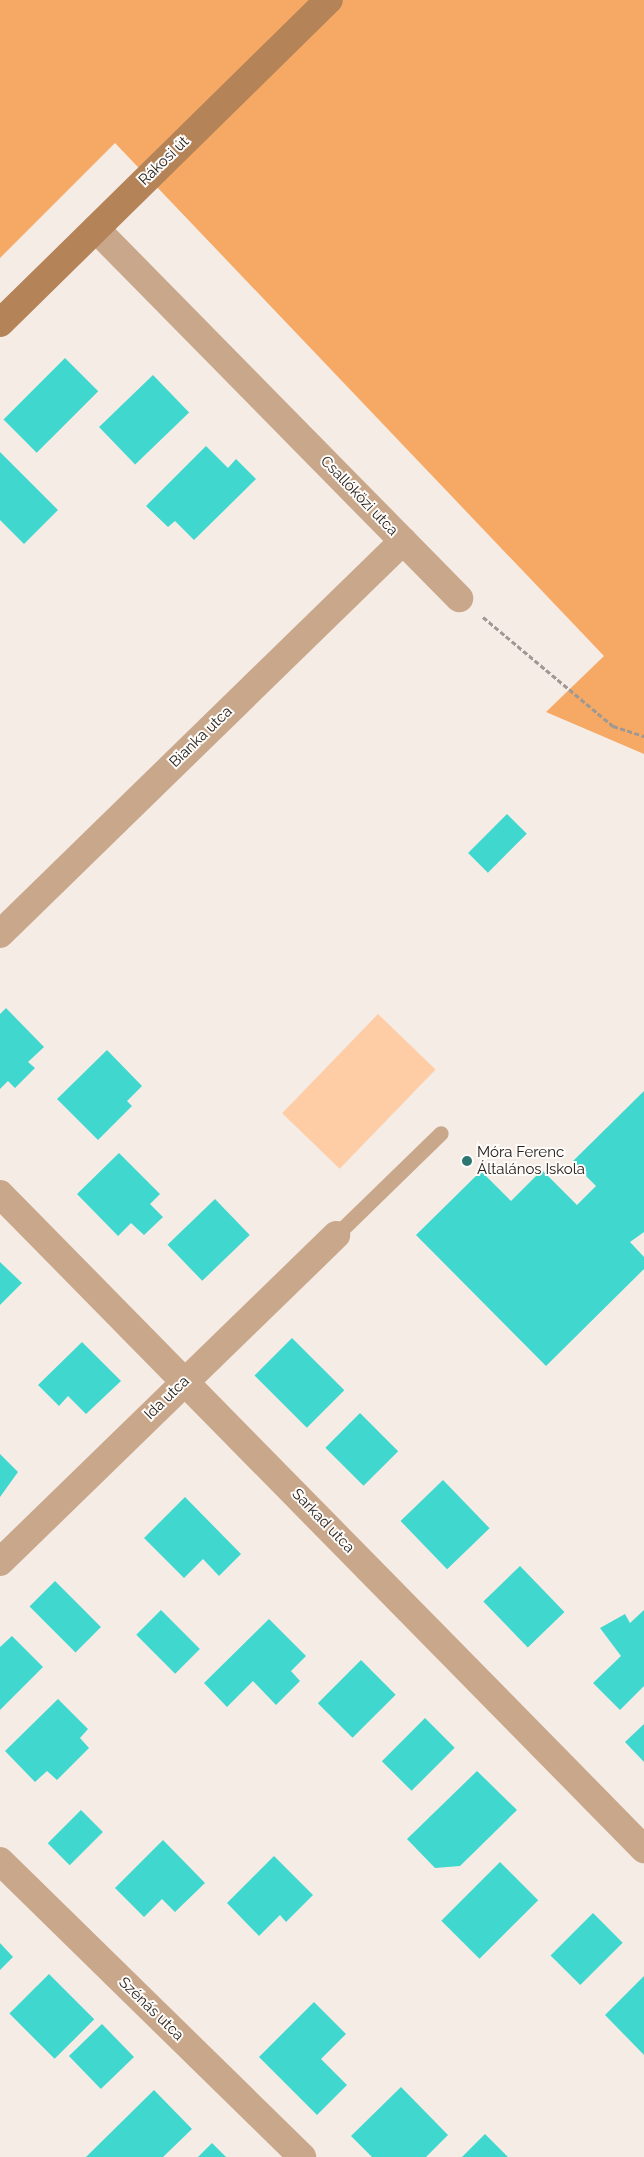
<!DOCTYPE html>
<html>
<head>
<meta charset="utf-8">
<style>
  body { margin:0 }
  #map { position:relative; width:644px; height:2157px; overflow:hidden; background:#f5ece6; font-family:Raleway,sans-serif }
  div>[style] { position:absolute }
  .green>* { inset:0; background:#fecda5; transform-origin:0 0 }
  .forest>* { inset:0; background:#f6a964 }
  .building>* { inset:0; background:#40d8ce; transform-origin:0 0 }
  .path>* { height:3px; margin-top:-1.5px; transform-origin:0; background:repeating-linear-gradient(90deg,#9f9894 0 5px,transparent 0 7.5px) }
  .lane>* { height:15px; margin:-7.5px; padding:0 7.5px; transform-origin:7.5px; border-radius:7.5px; background:#c9a78b }
  .street>* { height:28px; margin:-14px; padding:0 14px; transform-origin:14px; border-radius:14px; background:#c9a78b }
  .secondary>* { height:28px; margin:-14px; padding:0 14px; transform-origin:14px; border-radius:14px; background:#b58358 }
  .dots>* { width:14px; height:14px; translate:-50% -50%; box-sizing:border-box; border:2px solid #fefbf8; border-radius:50% }
  span { translate:-50% -50%; white-space:nowrap; text-align:center; line-height:1.15; -webkit-text-stroke:4px #fefbf8; paint-order:stroke }
  .street-label { font-size:15px; color:#24211e }
  .poi-label { font-size:15px; color:#24211e }
  .left { translate:0 -50%; text-align:left }
</style>
</head>
<body>
<div id="map">
  <div class="green">
    <i style="left:378px;top:1014px;width:80px;height:138px;rotate:44deg"></i>
  </div>
  <div class="forest">
    <i style="clip-path:polygon(0 0,644px 0,644px 754px,546px 712px,604px 656px,115px 143px,0 258px)"></i>
  </div>
  <div class="building">
    <i style="left:65px;top:358px;width:47px;height:87px;rotate:45deg"></i>
    <i style="left:153px;top:375px;width:52px;height:75px;rotate:46deg"></i>
    <i style="clip-path:polygon(206px 446px,228px 468px,236px 459px,256px 479px,194px 540px,175px 521px,168px 527px,146px 506px)"></i>
    <i style="clip-path:polygon(0 452px,58px 510px,24px 544px,0 520px)"></i>
    <i style="left:507px;top:814px;width:28px;height:55px;rotate:45deg"></i>
    <i style="clip-path:polygon(6px 1008px,44px 1047px,28px 1062px,35px 1068px,15px 1088px,8px 1081px,0 1089px,0 1014px)"></i>
    <i style="clip-path:polygon(107px 1050px,142px 1086px,127px 1101px,132px 1106px,98px 1140px,57px 1099px)"></i>
    <i style="clip-path:polygon(644px 1091px,644px 1232px,630px 1242px,644px 1257px,644px 1269px,546px 1366px,416px 1235px,481px 1171px,511px 1201px,542px 1170px,577px 1205px,596px 1186px,572px 1162px)"></i>
    <i style="clip-path:polygon(119px 1153px,160px 1194px,150px 1204px,163px 1217px,144px 1235px,131px 1223px,118px 1236px,77px 1194px)"></i>
    <i style="left:215px;top:1199px;width:50px;height:66px;rotate:46deg"></i>
    <i style="clip-path:polygon(0 1262px,22px 1283px,0 1305px)"></i>
    <i style="left:292px;top:1338px;width:74px;height:53px;rotate:45deg"></i>
    <i style="clip-path:polygon(82px 1342px,121px 1381px,86px 1414px,68px 1396px,59px 1406px,38px 1385px)"></i>
    <i style="left:360px;top:1413px;width:54px;height:49px;rotate:45deg"></i>
    <i style="clip-path:polygon(0 1454px,18px 1472px,0 1497px)"></i>
    <i style="left:443px;top:1480px;width:67px;height:59px;rotate:46deg"></i>
    <i style="clip-path:polygon(185px 1497px,241px 1554px,219px 1576px,203px 1559px,184px 1578px,144px 1538px)"></i>
    <i style="left:520px;top:1566px;width:64px;height:51px;rotate:46deg"></i>
    <i style="left:55px;top:1581px;width:65px;height:36px;rotate:45deg"></i>
    <i style="left:161px;top:1610px;width:55px;height:35px;rotate:45deg"></i>
    <i style="clip-path:polygon(644px 1610px,644px 1686px,620px 1710px,593px 1683px,621px 1656px,600px 1628px,625px 1614px,630px 1623px)"></i>
    <i style="clip-path:polygon(269px 1619px,306px 1656px,291px 1671px,300px 1681px,276px 1705px,253px 1681px,227px 1707px,204px 1683px)"></i>
    <i style="clip-path:polygon(12px 1636px,43px 1667px,0 1710px,0 1647px)"></i>
    <i style="left:361px;top:1660px;width:49px;height:61px;rotate:45deg"></i>
    <i style="clip-path:polygon(58px 1699px,88px 1729px,80px 1738px,89px 1748px,57px 1780px,47px 1771px,35px 1782px,5px 1751px)"></i>
    <i style="left:425px;top:1718px;width:42px;height:61px;rotate:45deg"></i>
    <i style="clip-path:polygon(644px 1724px,644px 1762px,625px 1742px)"></i>
    <i style="clip-path:polygon(477px 1771px,517px 1810px,460px 1866px,435px 1868px,407px 1839px)"></i>
    <i style="left:81px;top:1810px;width:31px;height:47px;rotate:45deg"></i>
    <i style="clip-path:polygon(163px 1840px,205px 1883px,175px 1912px,162px 1899px,144px 1917px,115px 1888px)"></i>
    <i style="clip-path:polygon(274px 1856px,313px 1895px,286px 1922px,280px 1915px,259px 1936px,227px 1903px)"></i>
    <i style="left:500px;top:1862px;width:54px;height:83px;rotate:45deg"></i>
    <i style="left:593px;top:1913px;width:42px;height:60px;rotate:45deg"></i>
    <i style="clip-path:polygon(0 1943px,13px 1957px,0 1970px)"></i>
    <i style="left:49px;top:1974px;width:64px;height:56px;rotate:45deg"></i>
    <i style="clip-path:polygon(644px 1976px,644px 2055px,605px 2015px)"></i>
    <i style="clip-path:polygon(314px 2002px,346px 2034px,321px 2059px,347px 2085px,317px 2115px,259px 2057px)"></i>
    <i style="left:102px;top:2024px;width:46px;height:46px;rotate:46deg"></i>
    <i style="clip-path:polygon(401px 2087px,448px 2135px,426px 2157px,372px 2157px,351px 2136px)"></i>
    <i style="clip-path:polygon(154px 2090px,192px 2129px,163px 2157px,86px 2157px)"></i>
    <i style="clip-path:polygon(485px 2134px,508px 2157px,462px 2157px)"></i>
    <i style="clip-path:polygon(212px 2143px,226px 2157px,198px 2157px)"></i>
  </div>
  <div class="path">
    <i style="left:483px;top:617px;width:170px;rotate:40deg"></i>
    <i style="left:613px;top:726px;width:33px;rotate:18deg"></i>
  </div>
  <div class="lane">
    <i style="left:336px;top:1235px;width:146px;rotate:-44.2deg"></i>
  </div>
  <div class="street">
    <i style="left:96px;top:229px;width:518px;rotate:45.47deg"></i>
    <i style="left:0;top:934px;width:563px;rotate:-44.28deg"></i>
    <i style="left:0;top:1194px;width:919px;rotate:45.49deg"></i>
    <i style="left:0;top:1562px;width:469px;rotate:-44.2deg"></i>
    <i style="left:0;top:1861px;width:423px;rotate:44.4deg"></i>
  </div>
  <div class="secondary">
    <i style="left:0;top:323px;width:461px;rotate:-44.5deg"></i>
  </div>
  <div class="dots">
    <i style="left:467px;top:1161px;background:#2e7671"></i>
  </div>
  <div class="street-label">
    <span style="left:164px;top:161px;rotate:-44deg">Rákosi út</span>
    <span style="left:359px;top:496px;rotate:46deg">Csallóközi utca</span>
    <span style="left:201px;top:737px;rotate:-44deg">Bianka utca</span>
    <span style="left:167px;top:1398px;rotate:-44deg">Ida utca</span>
    <span style="left:323px;top:1521px;rotate:46deg">Sarkad utca</span>
    <span style="left:151px;top:2009px;rotate:44deg">Szénás utca</span>
  </div>
  <div class="poi-label">
    <span class="left" style="left:477px;top:1161px">Móra Ferenc<br>Általános Iskola</span>
  </div>
</div>
</body>
</html>
